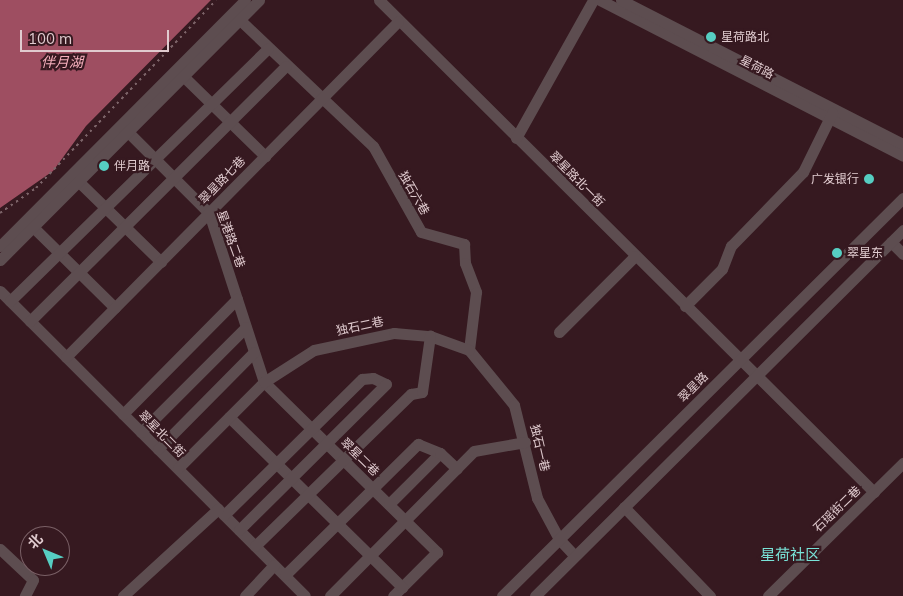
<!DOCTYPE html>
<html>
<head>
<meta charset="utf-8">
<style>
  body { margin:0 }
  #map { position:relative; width:903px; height:596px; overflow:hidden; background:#361920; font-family:Mulish,"Noto Sans SC",sans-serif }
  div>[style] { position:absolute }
  .water>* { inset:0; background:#9e4e61 }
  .path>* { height:2px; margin-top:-1px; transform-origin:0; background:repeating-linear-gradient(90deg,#7d6469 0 2.5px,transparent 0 6.5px) }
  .minor>* { height:11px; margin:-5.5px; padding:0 5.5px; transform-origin:5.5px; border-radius:5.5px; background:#5d4d50 }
  .dots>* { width:14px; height:14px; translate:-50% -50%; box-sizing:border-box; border:2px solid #361920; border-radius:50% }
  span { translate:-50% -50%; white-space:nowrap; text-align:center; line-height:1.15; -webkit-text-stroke:4.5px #361920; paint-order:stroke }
  .poi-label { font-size:12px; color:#e0cbcf }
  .left { translate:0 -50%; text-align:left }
  .right { translate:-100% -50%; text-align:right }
  .street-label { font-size:12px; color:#e0cbcf }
  .water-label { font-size:14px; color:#f6b0bd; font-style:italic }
  .quarter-label { font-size:15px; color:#79e3d8 }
  .north { position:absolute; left:20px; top:526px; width:50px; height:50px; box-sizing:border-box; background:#361920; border:1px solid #7a6066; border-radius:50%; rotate:315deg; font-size:14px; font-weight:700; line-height:20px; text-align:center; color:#e0cbcf }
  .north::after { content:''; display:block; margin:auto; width:18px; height:22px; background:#56cec2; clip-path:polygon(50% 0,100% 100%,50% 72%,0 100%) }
  .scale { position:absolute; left:20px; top:30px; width:149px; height:22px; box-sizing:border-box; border:2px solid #e0cbcf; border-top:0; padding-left:6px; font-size:15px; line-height:18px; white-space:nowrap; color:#e0cbcf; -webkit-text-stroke:4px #361920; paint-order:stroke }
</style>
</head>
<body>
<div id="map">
  <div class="water">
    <i style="clip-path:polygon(0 0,211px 0,86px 126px,53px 171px,0 208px)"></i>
  </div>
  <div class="path">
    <i style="left:0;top:213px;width:44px;rotate:-34.8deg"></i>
    <i style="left:36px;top:188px;width:260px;rotate:-46.2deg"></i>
  </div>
  <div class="minor">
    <i style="left:379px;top:0;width:698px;rotate:44.83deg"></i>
    <i style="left:600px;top:0;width:341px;rotate:27.2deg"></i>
    <i style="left:621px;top:0;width:317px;rotate:27.1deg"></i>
    <i style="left:240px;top:20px;width:183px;rotate:43.5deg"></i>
    <i style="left:373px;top:146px;width:98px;rotate:60.8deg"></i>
    <i style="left:421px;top:232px;width:45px;rotate:15.6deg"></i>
    <i style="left:464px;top:244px;width:19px;rotate:87deg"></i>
    <i style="left:465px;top:263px;width:31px;rotate:69deg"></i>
    <i style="left:476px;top:292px;width:58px;rotate:96.9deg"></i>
    <i style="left:183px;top:76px;width:115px;rotate:44.3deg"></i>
    <i style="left:128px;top:132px;width:115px;rotate:45deg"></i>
    <i style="left:209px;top:213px;width:178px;rotate:72deg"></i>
    <i style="left:264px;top:382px;width:243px;rotate:44.5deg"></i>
    <i style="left:437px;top:552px;width:62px;rotate:135deg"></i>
    <i style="left:516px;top:138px;width:158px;rotate:-60.8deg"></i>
    <i style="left:78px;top:181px;width:116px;rotate:44.3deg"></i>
    <i style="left:33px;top:227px;width:115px;rotate:44.6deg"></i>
    <i style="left:891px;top:242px;width:17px;rotate:45deg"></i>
    <i style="left:0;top:246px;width:347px;rotate:-45.1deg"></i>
    <i style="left:0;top:260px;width:367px;rotate:-45.1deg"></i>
    <i style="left:0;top:291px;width:431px;rotate:45deg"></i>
    <i style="left:10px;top:301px;width:361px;rotate:-44.4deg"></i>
    <i style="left:685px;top:306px;width:52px;rotate:-45deg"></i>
    <i style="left:722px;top:269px;width:25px;rotate:-69deg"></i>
    <i style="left:731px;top:246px;width:103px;rotate:-45.8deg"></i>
    <i style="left:803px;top:172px;width:66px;rotate:-63.8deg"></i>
    <i style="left:30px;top:321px;width:361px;rotate:-44.9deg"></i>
    <i style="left:559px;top:332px;width:107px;rotate:-45deg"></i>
    <i style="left:469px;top:350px;width:71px;rotate:50.7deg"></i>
    <i style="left:514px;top:405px;width:96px;rotate:76.1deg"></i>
    <i style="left:537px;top:498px;width:47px;rotate:61.8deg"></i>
    <i style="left:559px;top:539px;width:23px;rotate:47deg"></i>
    <i style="left:66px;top:357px;width:472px;rotate:-45.3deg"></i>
    <i style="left:123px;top:414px;width:162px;rotate:-45.3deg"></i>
    <i style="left:229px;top:417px;width:243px;rotate:44.5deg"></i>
    <i style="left:141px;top:432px;width:148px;rotate:-45deg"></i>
    <i style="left:158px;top:449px;width:136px;rotate:-45.3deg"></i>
    <i style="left:178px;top:468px;width:122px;rotate:-45deg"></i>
    <i style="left:264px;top:382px;width:59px;rotate:-32.6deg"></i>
    <i style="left:314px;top:350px;width:82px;rotate:-12deg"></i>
    <i style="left:394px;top:333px;width:36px;rotate:5deg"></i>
    <i style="left:430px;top:336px;width:41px;rotate:19.7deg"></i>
    <i style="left:389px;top:504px;width:72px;rotate:-45deg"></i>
    <i style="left:624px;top:507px;width:124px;rotate:46deg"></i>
    <i style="left:224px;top:515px;width:194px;rotate:-44.6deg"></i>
    <i style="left:362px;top:379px;width:11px;rotate:-5deg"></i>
    <i style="left:373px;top:378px;width:14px;rotate:25deg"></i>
    <i style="left:386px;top:384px;width:207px;rotate:135.2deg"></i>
    <i style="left:255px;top:546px;width:218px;rotate:-44.3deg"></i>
    <i style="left:411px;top:394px;width:11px;rotate:-10deg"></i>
    <i style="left:422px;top:392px;width:57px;rotate:-81.9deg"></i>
    <i style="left:0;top:549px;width:45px;rotate:43.2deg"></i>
    <i style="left:33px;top:580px;width:18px;rotate:117deg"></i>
    <i style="left:285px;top:575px;width:187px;rotate:-44.6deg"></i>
    <i style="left:418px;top:444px;width:24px;rotate:22deg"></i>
    <i style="left:440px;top:453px;width:23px;rotate:43deg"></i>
    <i style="left:123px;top:596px;width:129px;rotate:-42.5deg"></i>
    <i style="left:245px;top:596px;width:42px;rotate:-46.9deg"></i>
    <i style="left:330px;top:596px;width:204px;rotate:-45.2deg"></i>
    <i style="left:474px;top:451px;width:52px;rotate:-10deg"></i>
    <i style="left:502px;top:596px;width:565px;rotate:-44.78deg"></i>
    <i style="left:535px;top:596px;width:519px;rotate:-44.84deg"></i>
    <i style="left:768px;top:596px;width:190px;rotate:-44.6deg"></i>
  </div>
  <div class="dots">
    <i style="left:711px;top:37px;background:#56cec2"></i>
    <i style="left:104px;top:166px;background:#56cec2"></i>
    <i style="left:869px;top:179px;background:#56cec2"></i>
    <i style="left:837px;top:253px;background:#56cec2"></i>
  </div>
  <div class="poi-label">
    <span class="left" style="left:721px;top:37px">星荷路北</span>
    <span class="left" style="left:114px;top:166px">伴月路</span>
    <span class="right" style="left:859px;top:179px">广发银行</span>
    <span class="left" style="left:847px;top:253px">翠星东</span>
  </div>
  <div class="street-label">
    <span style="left:757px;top:67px;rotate:27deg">星荷路</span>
    <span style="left:577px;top:179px;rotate:45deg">翠星路北一街</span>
    <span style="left:222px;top:180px;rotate:-46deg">翠星路七巷</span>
    <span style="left:414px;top:193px;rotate:60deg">独石六巷</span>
    <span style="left:231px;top:239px;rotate:70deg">星港路二巷</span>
    <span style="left:360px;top:326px;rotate:-12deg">独石二巷</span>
    <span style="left:693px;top:387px;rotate:-45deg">翠星路</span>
    <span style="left:162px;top:434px;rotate:45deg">翠星北二街</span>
    <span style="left:540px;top:448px;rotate:77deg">独石一巷</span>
    <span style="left:360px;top:457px;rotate:44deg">翠星二巷</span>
    <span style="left:837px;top:509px;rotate:-44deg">石瑶街二巷</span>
  </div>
  <div class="water-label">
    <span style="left:62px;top:62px">伴月湖</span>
  </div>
  <div class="quarter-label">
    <span style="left:790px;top:555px">星荷社区</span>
  </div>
  <div class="north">北</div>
  <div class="scale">100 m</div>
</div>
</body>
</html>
